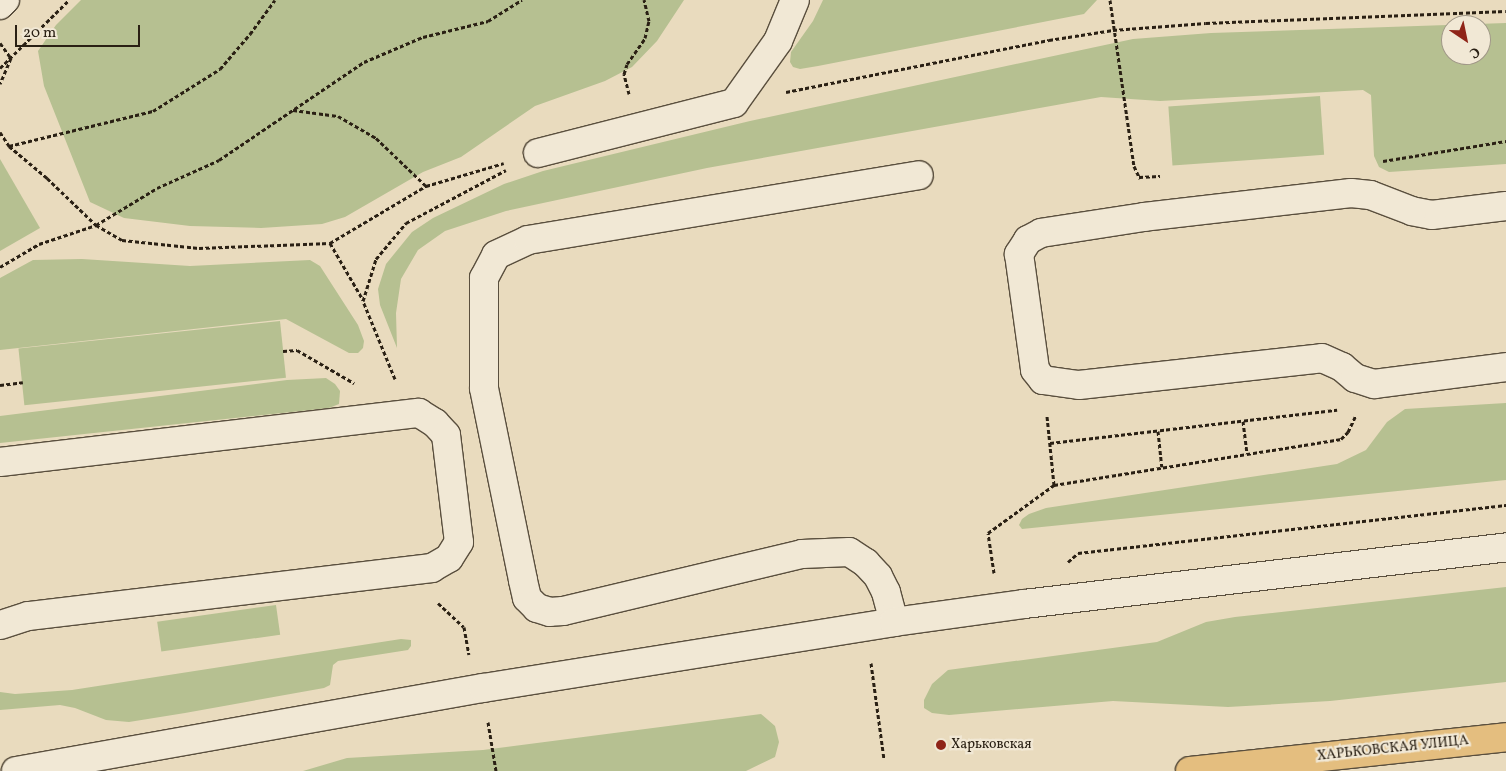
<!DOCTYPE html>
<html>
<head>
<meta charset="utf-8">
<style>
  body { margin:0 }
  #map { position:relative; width:1506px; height:771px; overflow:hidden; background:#e9dbbe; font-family:Vollkorn,serif }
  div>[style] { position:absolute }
  .green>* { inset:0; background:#b6c091; transform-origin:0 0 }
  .path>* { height:3px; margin-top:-1.5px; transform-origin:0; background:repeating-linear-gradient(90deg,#2a2014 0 4px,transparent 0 6.5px) }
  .roads { filter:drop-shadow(1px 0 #5a4f3e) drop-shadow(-1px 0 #5a4f3e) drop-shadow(0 1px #5a4f3e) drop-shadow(0 -1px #5a4f3e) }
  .minor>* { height:28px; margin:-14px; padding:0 14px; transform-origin:14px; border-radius:14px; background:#f1e8d5 }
  .major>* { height:28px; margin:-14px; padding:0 14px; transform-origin:14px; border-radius:14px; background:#e4be7f }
  .dots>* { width:14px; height:14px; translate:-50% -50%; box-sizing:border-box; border:2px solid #f1e8d5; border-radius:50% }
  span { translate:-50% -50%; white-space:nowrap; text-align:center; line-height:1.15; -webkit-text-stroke:4.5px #f1e8d5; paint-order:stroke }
  .poi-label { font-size:14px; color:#2a2014 }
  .left { translate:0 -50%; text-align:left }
  .street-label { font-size:14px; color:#2a2014 }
  .north { position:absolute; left:1441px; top:15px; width:50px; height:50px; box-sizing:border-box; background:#f1e8d5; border:1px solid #a19888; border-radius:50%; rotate:146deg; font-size:14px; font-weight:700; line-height:20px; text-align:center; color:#2a2014 }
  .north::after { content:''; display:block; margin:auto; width:18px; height:22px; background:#8f2418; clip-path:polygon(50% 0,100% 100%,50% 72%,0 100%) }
  .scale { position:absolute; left:15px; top:25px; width:125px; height:22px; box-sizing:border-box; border:2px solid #2a2014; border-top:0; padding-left:6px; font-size:15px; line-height:18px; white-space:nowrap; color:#2a2014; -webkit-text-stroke:4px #f1e8d5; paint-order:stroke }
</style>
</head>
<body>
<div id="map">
  <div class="green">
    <i style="clip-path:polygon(81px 0,684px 0,657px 41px,632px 67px,605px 81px,535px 106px,461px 157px,423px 172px,345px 217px,322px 224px,261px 228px,190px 226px,124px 218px,90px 202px,44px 86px,38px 51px,56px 25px)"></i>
    <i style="clip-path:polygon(823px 0,1097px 0,1084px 14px,818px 66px,800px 69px,793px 67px,790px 62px,791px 52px,813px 21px)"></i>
    <i style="clip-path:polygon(evenodd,1506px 23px,1506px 164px,1389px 172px,1379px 167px,1374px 156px,1371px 95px,1363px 90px,1160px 101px,1101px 97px,707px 168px,506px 211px,445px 231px,418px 250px,401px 279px,396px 313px,397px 348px,380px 305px,378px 289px,386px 264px,412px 232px,433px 218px,504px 184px,543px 171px,750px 121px,1133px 39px,1211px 33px,1506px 23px,1451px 25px,1481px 25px,1481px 55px,1451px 55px,1451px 25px)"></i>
    <i style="left:1320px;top:96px;width:59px;height:152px;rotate:86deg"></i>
    <i style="clip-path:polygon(0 159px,40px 228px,0 251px)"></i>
    <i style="clip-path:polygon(82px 259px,190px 266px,310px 260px,320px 266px,358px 325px,364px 341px,363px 348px,358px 353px,349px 353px,286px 319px,0 350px,0 278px,33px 260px)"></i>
    <i style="left:280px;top:321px;width:57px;height:263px;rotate:84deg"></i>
    <i style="clip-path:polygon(326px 378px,335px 384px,340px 391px,339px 404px,329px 408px,0 443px,0 416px,287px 380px)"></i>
    <i style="clip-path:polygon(1506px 403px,1506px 480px,1022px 529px,1019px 525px,1022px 519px,1029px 514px,1046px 508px,1337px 464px,1366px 450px,1387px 422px,1405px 409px)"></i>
    <i style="clip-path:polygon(1506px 587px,1506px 682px,1330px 701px,1228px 707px,1113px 701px,949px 715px,932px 713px,924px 708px,924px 700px,932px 684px,948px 670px,1157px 642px,1206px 622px,1235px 617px)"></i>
    <i style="left:276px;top:605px;width:30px;height:120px;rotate:82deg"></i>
    <i style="clip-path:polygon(401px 639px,411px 640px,411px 646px,408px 650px,338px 661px,333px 665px,330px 685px,324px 688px,185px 713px,129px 722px,106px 720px,75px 708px,60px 705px,0 710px,0 692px,15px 694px,72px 690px)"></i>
    <i style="clip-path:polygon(761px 714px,775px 726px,779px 742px,775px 757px,746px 771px,303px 771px,347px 758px,483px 750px)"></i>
  </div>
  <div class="path">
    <i style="left:1110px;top:0;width:168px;rotate:81.8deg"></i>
    <i style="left:1134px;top:166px;width:14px;rotate:65deg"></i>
    <i style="left:0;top:43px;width:19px;rotate:54deg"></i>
    <i style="left:11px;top:58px;width:28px;rotate:113deg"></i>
    <i style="left:0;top:68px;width:97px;rotate:-44.6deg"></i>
    <i style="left:786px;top:92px;width:268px;rotate:-11.2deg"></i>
    <i style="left:1049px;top:40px;width:65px;rotate:-8.9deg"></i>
    <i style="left:1113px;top:30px;width:93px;rotate:-4.3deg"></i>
    <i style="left:1206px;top:23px;width:300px;rotate:-2.3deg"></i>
    <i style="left:629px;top:94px;width:21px;rotate:-104deg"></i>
    <i style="left:624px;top:74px;width:10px;rotate:-73deg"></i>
    <i style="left:627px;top:64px;width:32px;rotate:-55deg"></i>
    <i style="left:645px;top:38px;width:17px;rotate:-77deg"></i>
    <i style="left:649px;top:21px;width:22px;rotate:-103deg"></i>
    <i style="left:293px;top:110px;width:45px;rotate:7.6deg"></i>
    <i style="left:338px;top:116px;width:44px;rotate:30.1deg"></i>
    <i style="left:376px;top:138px;width:69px;rotate:43.8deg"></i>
    <i style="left:0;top:132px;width:17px;rotate:57deg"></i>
    <i style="left:9px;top:146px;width:50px;rotate:40.1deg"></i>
    <i style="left:47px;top:178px;width:68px;rotate:43.8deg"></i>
    <i style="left:96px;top:225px;width:71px;rotate:-31.2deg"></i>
    <i style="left:157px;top:188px;width:68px;rotate:-24.3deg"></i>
    <i style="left:219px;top:160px;width:175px;rotate:-34.1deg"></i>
    <i style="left:364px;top:62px;width:64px;rotate:-23deg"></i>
    <i style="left:423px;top:37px;width:67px;rotate:-13.8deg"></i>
    <i style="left:488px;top:21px;width:40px;rotate:-32deg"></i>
    <i style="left:9px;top:146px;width:148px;rotate:-13.7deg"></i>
    <i style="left:153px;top:111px;width:79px;rotate:-32.1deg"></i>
    <i style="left:220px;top:69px;width:46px;rotate:-49.4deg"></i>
    <i style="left:250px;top:34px;width:42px;rotate:-53.7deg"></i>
    <i style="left:1383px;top:161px;width:125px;rotate:-9.2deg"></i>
    <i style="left:1139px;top:177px;width:21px;rotate:-3deg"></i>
    <i style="left:330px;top:243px;width:66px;rotate:59.9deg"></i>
    <i style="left:0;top:267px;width:45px;rotate:-30.5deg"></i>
    <i style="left:39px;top:244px;width:60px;rotate:-18.4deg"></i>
    <i style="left:96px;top:225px;width:30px;rotate:30deg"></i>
    <i style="left:122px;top:240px;width:77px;rotate:5.9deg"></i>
    <i style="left:199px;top:248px;width:131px;rotate:-2.2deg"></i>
    <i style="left:330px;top:243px;width:112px;rotate:-30.7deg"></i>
    <i style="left:426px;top:186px;width:81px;rotate:-16.4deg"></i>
    <i style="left:283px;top:351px;width:14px;rotate:-4deg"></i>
    <i style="left:297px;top:350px;width:66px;rotate:30.1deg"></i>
    <i style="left:395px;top:379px;width:84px;rotate:-112.3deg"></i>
    <i style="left:363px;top:301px;width:44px;rotate:-72.8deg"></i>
    <i style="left:376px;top:259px;width:47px;rotate:-50.2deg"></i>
    <i style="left:406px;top:223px;width:113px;rotate:-27.9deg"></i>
    <i style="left:0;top:385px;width:23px;rotate:-7deg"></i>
    <i style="left:1243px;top:421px;width:33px;rotate:83deg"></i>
    <i style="left:1158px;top:431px;width:36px;rotate:84deg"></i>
    <i style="left:1050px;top:443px;width:289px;rotate:-6.6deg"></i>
    <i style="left:1054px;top:485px;width:291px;rotate:-9.1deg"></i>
    <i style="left:1341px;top:439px;width:10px;rotate:-45deg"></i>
    <i style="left:1348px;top:432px;width:19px;rotate:-65deg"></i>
    <i style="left:1068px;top:562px;width:13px;rotate:-42deg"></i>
    <i style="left:1078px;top:553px;width:431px;rotate:-6.4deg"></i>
    <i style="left:994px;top:573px;width:40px;rotate:-98.5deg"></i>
    <i style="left:988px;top:533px;width:82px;rotate:-36deg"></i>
    <i style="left:1054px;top:485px;width:69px;rotate:-95.8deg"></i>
    <i style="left:438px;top:603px;width:35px;rotate:43deg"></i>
    <i style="left:464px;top:627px;width:28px;rotate:80deg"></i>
    <i style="left:871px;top:663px;width:97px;rotate:82.3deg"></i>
    <i style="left:488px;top:722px;width:50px;rotate:80.7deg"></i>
  </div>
  <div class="roads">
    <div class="minor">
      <i style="left:0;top:5px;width:7px;rotate:-45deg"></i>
      <i style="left:538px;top:153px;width:202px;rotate:-14.3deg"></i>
      <i style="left:734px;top:103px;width:76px;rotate:-54.6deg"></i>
      <i style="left:778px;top:41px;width:44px;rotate:-67.5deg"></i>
      <i style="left:1506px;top:206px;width:75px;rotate:173.1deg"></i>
      <i style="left:1432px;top:215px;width:20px;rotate:-169deg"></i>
      <i style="left:1412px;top:211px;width:45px;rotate:-159.1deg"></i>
      <i style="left:1370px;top:195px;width:19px;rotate:-174deg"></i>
      <i style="left:1351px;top:193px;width:208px;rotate:173.4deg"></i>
      <i style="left:1144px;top:217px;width:104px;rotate:171.2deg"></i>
      <i style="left:1041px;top:233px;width:15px;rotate:152deg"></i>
      <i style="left:1028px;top:240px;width:17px;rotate:123deg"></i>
      <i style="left:1019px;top:254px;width:117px;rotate:82.1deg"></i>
      <i style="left:1035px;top:370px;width:13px;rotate:51deg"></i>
      <i style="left:1043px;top:380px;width:36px;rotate:8deg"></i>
      <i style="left:1079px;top:385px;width:244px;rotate:-6.3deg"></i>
      <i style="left:1322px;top:358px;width:22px;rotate:24deg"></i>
      <i style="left:1342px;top:367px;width:17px;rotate:40deg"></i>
      <i style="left:1355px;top:378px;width:20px;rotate:18deg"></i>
      <i style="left:1374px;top:384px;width:133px;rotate:-7.3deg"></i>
      <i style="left:0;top:462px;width:422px;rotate:-6.7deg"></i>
      <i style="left:419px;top:413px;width:19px;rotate:32deg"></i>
      <i style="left:435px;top:423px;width:16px;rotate:47deg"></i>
      <i style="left:446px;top:435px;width:108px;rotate:83.1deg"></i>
      <i style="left:459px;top:542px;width:19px;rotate:122deg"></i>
      <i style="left:449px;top:558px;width:20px;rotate:150deg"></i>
      <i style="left:432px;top:568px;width:407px;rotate:173.2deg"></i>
      <i style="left:28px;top:616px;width:29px;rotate:162deg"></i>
      <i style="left:894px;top:622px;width:31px;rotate:-105deg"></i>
      <i style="left:886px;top:592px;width:18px;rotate:-117deg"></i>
      <i style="left:878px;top:576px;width:18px;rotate:-133deg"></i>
      <i style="left:866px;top:563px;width:20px;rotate:-147deg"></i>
      <i style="left:849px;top:552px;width:47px;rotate:177.6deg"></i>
      <i style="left:802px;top:554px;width:246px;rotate:166.6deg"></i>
      <i style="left:563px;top:611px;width:13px;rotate:176deg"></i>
      <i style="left:550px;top:612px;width:14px;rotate:-163deg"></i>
      <i style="left:537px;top:608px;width:14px;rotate:-135deg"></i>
      <i style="left:527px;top:598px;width:18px;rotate:-103deg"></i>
      <i style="left:523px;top:580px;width:196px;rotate:-101.5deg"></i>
      <i style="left:484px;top:388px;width:110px;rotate:-90deg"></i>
      <i style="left:484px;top:278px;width:26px;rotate:-62deg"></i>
      <i style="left:496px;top:255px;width:35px;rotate:-25deg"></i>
      <i style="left:528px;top:240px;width:396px;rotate:-9.4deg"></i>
      <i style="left:16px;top:771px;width:474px;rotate:-10.1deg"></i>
      <i style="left:483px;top:688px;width:416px;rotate:-9.1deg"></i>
      <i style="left:894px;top:622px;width:131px;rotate:-7.9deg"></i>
      <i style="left:1024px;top:604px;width:485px;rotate:-6.7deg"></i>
    </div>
    <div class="major">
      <i style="left:1190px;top:771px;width:318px;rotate:-6.1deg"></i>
    </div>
  </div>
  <div class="dots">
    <i style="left:941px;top:745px;background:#8f2418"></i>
  </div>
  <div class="poi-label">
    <span class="left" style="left:951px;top:745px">Харьковская</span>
  </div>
  <div class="street-label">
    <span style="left:1393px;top:749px;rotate:-6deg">ХАРЬКОВСКАЯ УЛИЦА</span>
  </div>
  <div class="north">С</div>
  <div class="scale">20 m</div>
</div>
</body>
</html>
